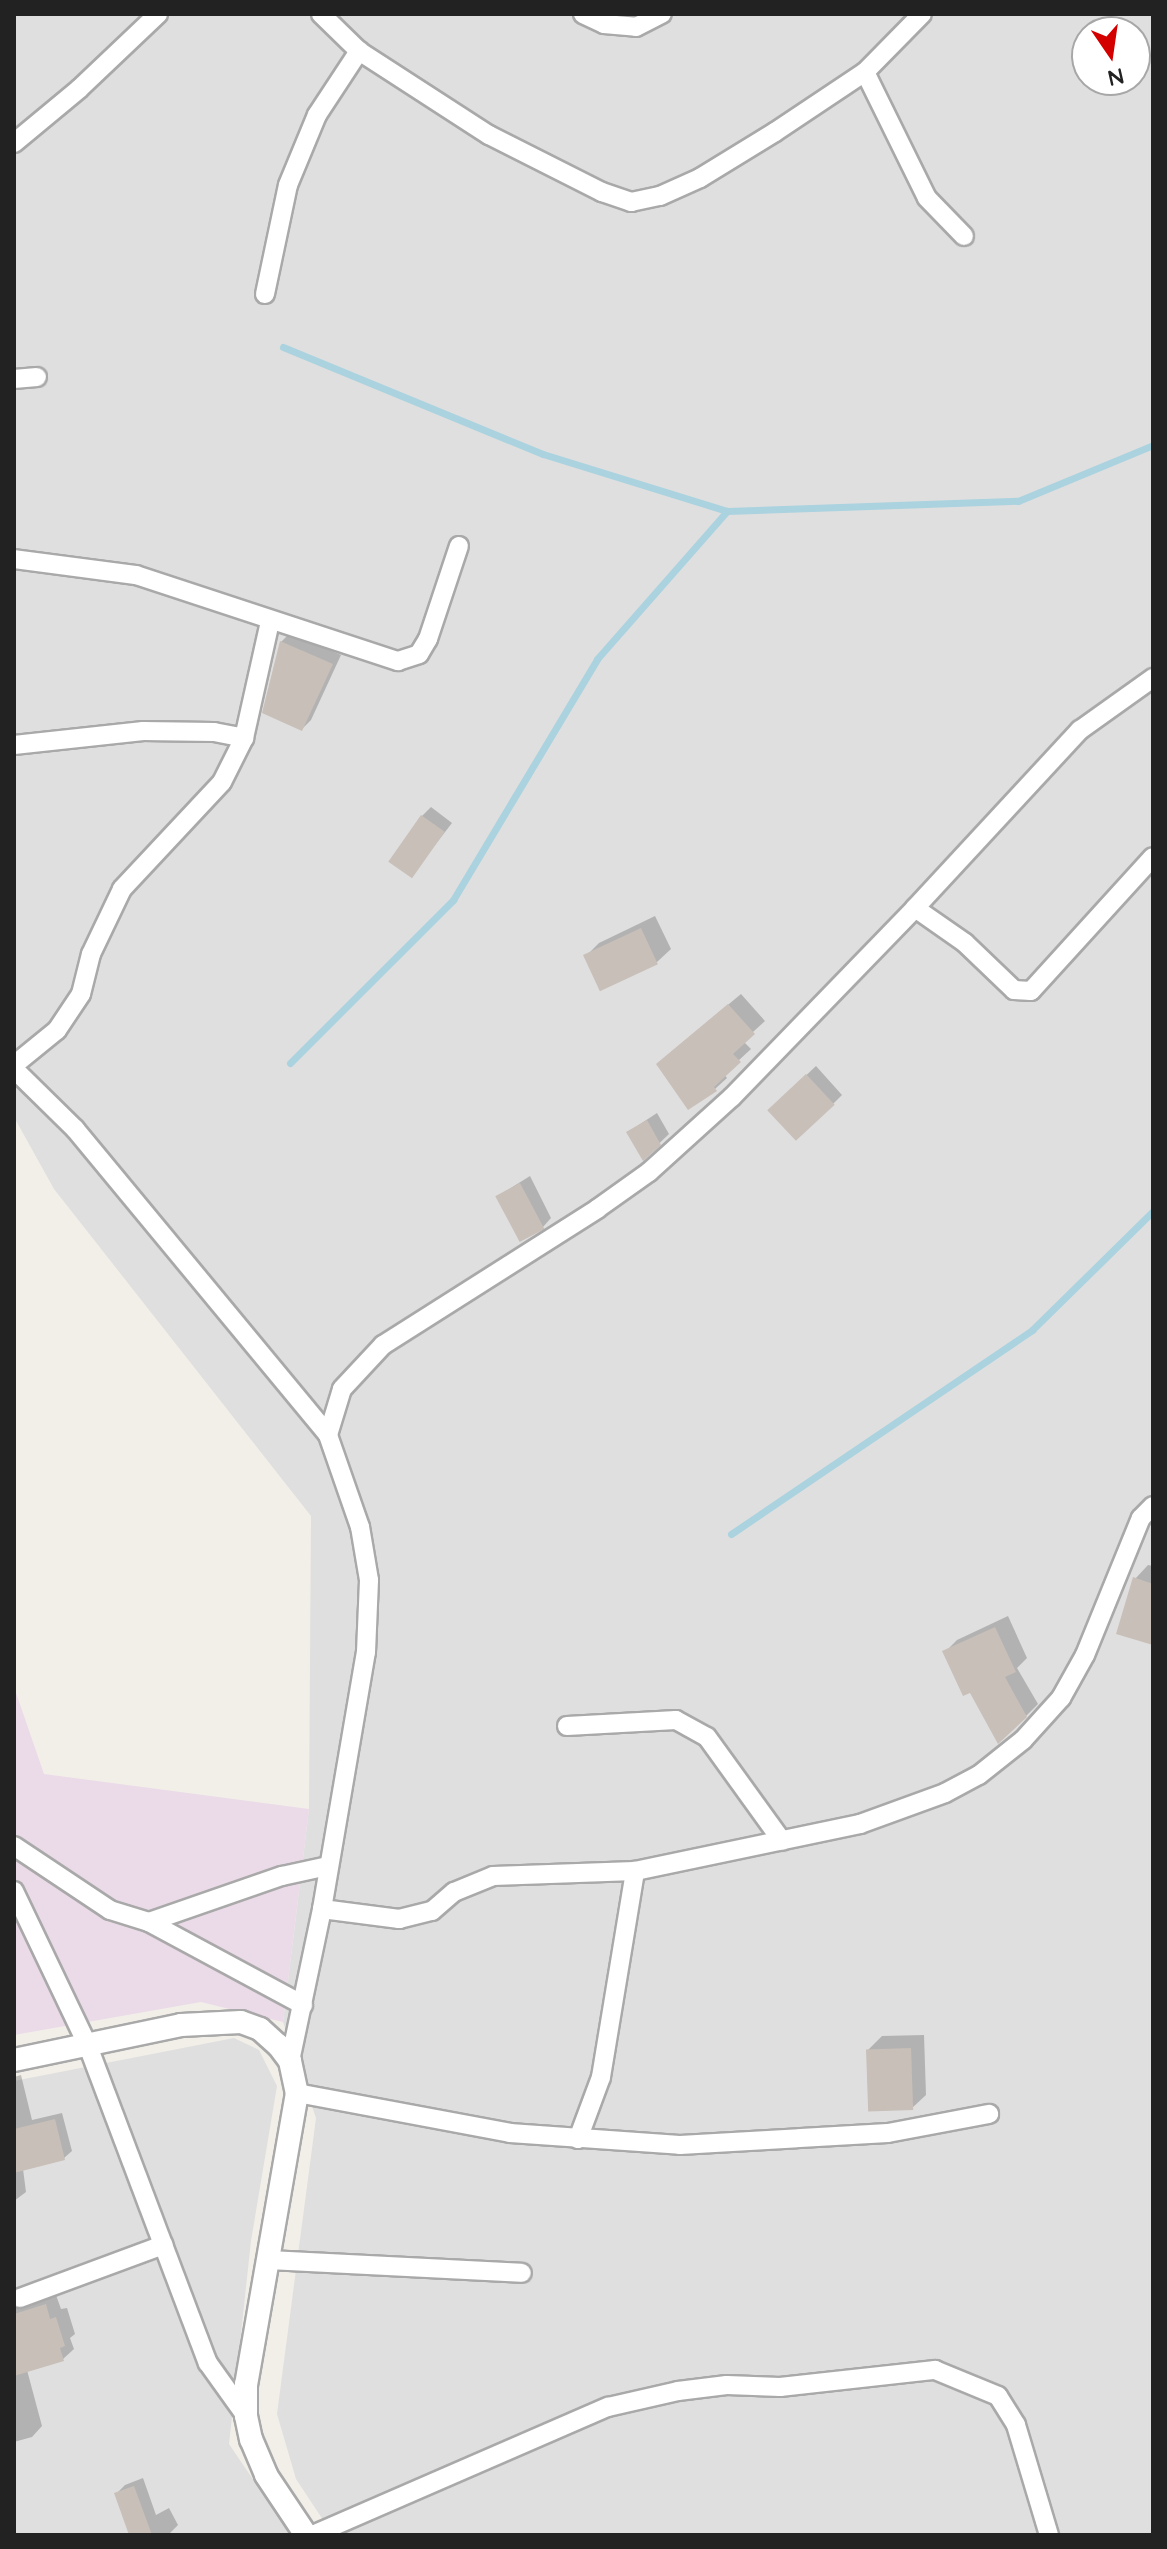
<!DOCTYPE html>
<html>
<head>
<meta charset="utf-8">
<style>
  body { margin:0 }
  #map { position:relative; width:1167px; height:2549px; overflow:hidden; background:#f2efe9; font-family:Quicksand,sans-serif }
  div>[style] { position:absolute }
  .residential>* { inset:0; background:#e0dfdf }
  .industrial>* { inset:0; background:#ebdbe8 }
  .shadow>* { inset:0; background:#0003 }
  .stream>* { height:7px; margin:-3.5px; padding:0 3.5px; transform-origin:3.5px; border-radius:3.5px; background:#aad3df }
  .building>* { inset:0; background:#c7bfb8; transform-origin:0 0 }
  .roads { filter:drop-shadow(2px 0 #a9a9a9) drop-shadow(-2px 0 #a9a9a9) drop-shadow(0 2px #a9a9a9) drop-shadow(0 -2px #a9a9a9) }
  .minor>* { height:18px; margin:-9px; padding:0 9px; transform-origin:9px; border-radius:9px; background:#fff }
  .tertiary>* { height:22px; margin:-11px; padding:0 11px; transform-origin:11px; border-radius:11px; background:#fff }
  span { translate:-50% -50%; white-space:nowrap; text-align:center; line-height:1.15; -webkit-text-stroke:6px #fff; paint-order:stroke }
  .frame { position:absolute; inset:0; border:16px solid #222; pointer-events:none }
  .north { position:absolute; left:1071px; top:16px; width:80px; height:80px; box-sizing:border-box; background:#fff; border:2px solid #a7a7a7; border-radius:50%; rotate:167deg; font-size:22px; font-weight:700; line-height:32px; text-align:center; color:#222 }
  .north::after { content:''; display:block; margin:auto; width:28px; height:36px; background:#d40000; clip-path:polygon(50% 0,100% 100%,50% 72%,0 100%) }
</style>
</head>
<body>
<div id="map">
  <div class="residential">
    <i style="clip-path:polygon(evenodd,14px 14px,1153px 14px,1153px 2535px,333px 2535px,296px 2479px,277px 2414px,316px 2118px,283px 2022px,309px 1809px,311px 1516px,54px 1189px,14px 1117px,14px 14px,1087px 32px,1135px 32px,1135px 80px,1087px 80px,1087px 32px)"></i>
    <i style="clip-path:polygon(234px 2038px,259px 2050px,277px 2086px,251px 2241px,229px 2444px,291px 2535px,14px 2535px,14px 2081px)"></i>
  </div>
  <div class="industrial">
    <i style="clip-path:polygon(14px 1687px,44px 1774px,309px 1809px,283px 2022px,201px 2002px,14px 2035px)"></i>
  </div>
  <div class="shadow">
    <i style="clip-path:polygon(290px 633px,341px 655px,311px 720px,302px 729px,281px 642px)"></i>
    <i style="clip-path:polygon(431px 807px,452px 823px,411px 876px,422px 816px)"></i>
    <i style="clip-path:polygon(655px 916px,671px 949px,657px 962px,585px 957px,599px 943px)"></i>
    <i style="clip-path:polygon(741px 994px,765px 1021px,743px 1041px,751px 1049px,724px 1074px,727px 1078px,715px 1089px,670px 1053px)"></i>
    <i style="clip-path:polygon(816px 1066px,842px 1095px,833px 1104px,779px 1101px)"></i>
    <i style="clip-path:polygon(657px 1113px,669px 1134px,644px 1158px,628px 1132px)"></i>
    <i style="clip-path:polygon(530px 1176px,551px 1218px,543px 1227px,498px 1196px)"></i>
    <i style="clip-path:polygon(1148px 1565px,1153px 1566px,1153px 1643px,1135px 1579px)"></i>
    <i style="clip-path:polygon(1008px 1616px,1027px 1658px,1017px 1668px,1038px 1704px,1026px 1716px,971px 1691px,945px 1652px,957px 1640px)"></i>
    <i style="clip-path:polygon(924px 2035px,926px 2095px,912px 2108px,868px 2050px,882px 2036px)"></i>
    <i style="clip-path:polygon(21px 2075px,32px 2120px,62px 2113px,72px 2151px,64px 2158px,23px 2169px,26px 2192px,14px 2201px,14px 2077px)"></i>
    <i style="clip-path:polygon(56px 2295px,61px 2309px,67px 2308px,75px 2334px,70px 2338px,74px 2349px,63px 2359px,27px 2370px,42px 2426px,32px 2437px,14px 2442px,14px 2307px)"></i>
    <i style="clip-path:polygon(143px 2478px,156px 2515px,169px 2508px,178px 2525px,168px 2535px,128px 2534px,130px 2532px,116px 2494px,125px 2485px)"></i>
  </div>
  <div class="stream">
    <i style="left:283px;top:347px;width:281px;rotate:22.4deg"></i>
    <i style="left:543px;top:454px;width:193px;rotate:17.2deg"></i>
    <i style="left:290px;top:1063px;width:231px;rotate:-45deg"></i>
    <i style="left:453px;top:900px;width:281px;rotate:-59.1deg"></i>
    <i style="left:597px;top:659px;width:197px;rotate:-48.7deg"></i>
    <i style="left:727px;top:511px;width:291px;rotate:-2deg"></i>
    <i style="left:1018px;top:501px;width:146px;rotate:-22.5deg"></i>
    <i style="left:731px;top:1534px;width:364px;rotate:-34.1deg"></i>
    <i style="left:1032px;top:1330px;width:170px;rotate:-44.5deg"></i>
  </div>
  <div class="building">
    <i style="clip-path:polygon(280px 641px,333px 664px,302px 731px,262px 713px)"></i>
    <i style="left:421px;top:815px;width:29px;height:57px;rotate:35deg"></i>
    <i style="left:641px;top:928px;width:40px;height:64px;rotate:65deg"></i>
    <i style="clip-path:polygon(728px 1004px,755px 1034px,733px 1054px,741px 1062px,714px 1087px,717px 1091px,688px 1110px,656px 1064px)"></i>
    <i style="left:806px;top:1074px;width:42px;height:53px;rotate:47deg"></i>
    <i style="clip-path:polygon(647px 1120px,661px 1145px,643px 1161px,626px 1132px)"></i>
    <i style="left:520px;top:1183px;width:52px;height:28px;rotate:62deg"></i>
    <i style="clip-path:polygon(1133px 1577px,1153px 1584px,1153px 1645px,1116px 1634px)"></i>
    <i style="clip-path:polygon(995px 1627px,1016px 1672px,1005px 1677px,1027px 1717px,998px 1744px,970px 1693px,963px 1696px,942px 1651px)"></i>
    <i style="left:911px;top:2048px;width:62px;height:45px;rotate:88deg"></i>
    <i style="clip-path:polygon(55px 2119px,65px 2160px,14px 2173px,14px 2129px)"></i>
    <i style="clip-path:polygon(46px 2304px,50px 2319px,56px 2317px,65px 2346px,60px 2348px,64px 2361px,14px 2376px,14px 2314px)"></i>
    <i style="clip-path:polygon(134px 2486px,152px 2535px,129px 2535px,114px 2493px)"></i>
  </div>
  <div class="roads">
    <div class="minor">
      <i style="left:321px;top:14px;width:53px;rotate:44.2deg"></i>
      <i style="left:359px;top:51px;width:155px;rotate:32.9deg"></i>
      <i style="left:489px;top:135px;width:127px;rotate:26.8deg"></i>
      <i style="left:602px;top:192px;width:31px;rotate:19deg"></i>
      <i style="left:631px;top:202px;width:30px;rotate:-12deg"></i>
      <i style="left:660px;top:196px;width:44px;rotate:-24.2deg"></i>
      <i style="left:700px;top:178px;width:88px;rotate:-31.5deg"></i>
      <i style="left:775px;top:132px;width:108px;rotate:-33.7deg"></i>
      <i style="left:865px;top:72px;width:81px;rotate:-45.5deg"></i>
      <i style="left:583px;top:14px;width:23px;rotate:25deg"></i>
      <i style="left:604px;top:24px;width:32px;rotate:5deg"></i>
      <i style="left:636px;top:27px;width:29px;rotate:-27deg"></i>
      <i style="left:865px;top:72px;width:140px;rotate:63.8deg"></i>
      <i style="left:927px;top:198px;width:53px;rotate:45.8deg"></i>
      <i style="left:14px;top:143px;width:85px;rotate:-39.7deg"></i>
      <i style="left:79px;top:89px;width:109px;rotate:-43.5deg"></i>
      <i style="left:265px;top:294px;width:111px;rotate:-78.1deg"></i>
      <i style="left:288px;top:185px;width:76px;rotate:-67.5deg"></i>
      <i style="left:317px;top:115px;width:77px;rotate:-56.7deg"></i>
      <i style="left:14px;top:379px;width:23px;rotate:-5deg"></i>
      <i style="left:14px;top:559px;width:123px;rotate:7.5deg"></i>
      <i style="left:136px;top:575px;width:276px;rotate:18.2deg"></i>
      <i style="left:398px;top:661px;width:22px;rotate:-18deg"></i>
      <i style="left:419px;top:654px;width:17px;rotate:-59deg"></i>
      <i style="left:428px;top:639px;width:98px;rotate:-71.6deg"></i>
      <i style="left:14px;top:745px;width:130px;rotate:-6.2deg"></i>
      <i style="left:143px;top:731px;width:71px;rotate:0.8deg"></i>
      <i style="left:214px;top:732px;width:31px;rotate:11deg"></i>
      <i style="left:915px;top:908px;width:61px;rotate:35deg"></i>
      <i style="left:965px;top:943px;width:68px;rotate:43.8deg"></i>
      <i style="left:1014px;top:990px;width:17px;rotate:3deg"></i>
      <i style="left:1031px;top:991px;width:181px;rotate:-47.7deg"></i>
      <i style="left:14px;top:1065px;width:55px;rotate:-39.1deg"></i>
      <i style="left:57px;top:1030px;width:43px;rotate:-56.3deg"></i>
      <i style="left:81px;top:994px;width:41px;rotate:-76deg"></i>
      <i style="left:91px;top:954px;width:72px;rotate:-64.5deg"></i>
      <i style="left:122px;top:889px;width:146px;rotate:-46.9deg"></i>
      <i style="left:222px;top:782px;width:49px;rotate:-63.4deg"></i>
      <i style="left:244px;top:738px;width:119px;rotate:-77.4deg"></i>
      <i style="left:14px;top:1069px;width:86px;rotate:44.5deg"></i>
      <i style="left:75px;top:1129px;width:397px;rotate:50.4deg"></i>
      <i style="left:567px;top:1726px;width:109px;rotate:-3.2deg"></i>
      <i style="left:676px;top:1720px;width:35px;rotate:29deg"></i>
      <i style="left:707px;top:1737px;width:128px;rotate:54.2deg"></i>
      <i style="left:14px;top:1846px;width:115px;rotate:33.7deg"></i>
      <i style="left:110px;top:1910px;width:41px;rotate:17.1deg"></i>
      <i style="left:149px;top:1922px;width:175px;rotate:28.3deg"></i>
      <i style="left:14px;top:1891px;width:172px;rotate:64.5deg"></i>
      <i style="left:88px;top:2046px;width:339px;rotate:69.3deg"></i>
      <i style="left:208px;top:2363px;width:65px;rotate:54.4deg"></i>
      <i style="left:322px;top:1909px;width:78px;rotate:7.4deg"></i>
      <i style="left:399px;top:1919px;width:34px;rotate:-14deg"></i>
      <i style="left:432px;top:1911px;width:29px;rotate:-41deg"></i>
      <i style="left:454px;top:1892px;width:42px;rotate:-22.3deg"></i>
      <i style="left:493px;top:1876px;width:142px;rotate:-2deg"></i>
      <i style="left:635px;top:1871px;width:230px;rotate:-11.8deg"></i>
      <i style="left:860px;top:1824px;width:90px;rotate:-20deg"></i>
      <i style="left:945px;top:1793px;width:38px;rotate:-28deg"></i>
      <i style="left:979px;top:1775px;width:56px;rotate:-38.5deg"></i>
      <i style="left:1023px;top:1740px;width:57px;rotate:-47.9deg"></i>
      <i style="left:1061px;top:1698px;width:49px;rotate:-60.8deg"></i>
      <i style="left:1085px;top:1655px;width:148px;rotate:-67.8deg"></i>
      <i style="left:1141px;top:1518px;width:17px;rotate:-45deg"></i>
      <i style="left:149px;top:1922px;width:141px;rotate:-19.1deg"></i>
      <i style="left:282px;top:1876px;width:47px;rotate:-12.3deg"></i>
      <i style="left:290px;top:2061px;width:155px;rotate:-78.1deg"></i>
      <i style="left:322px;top:1909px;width:261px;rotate:-80.3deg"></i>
      <i style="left:366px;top:1652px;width:72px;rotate:-87.6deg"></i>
      <i style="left:369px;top:1580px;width:54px;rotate:-99.6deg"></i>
      <i style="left:360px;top:1527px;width:97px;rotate:-109.2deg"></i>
      <i style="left:328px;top:1435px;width:48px;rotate:-73.1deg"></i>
      <i style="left:342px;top:1389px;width:60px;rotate:-47deg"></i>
      <i style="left:383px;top:1345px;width:254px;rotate:-32.4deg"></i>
      <i style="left:597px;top:1209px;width:64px;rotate:-35.4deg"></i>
      <i style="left:649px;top:1172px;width:112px;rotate:-42.1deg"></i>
      <i style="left:732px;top:1097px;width:263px;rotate:-45.9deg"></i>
      <i style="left:915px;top:908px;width:243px;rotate:-47.2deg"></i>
      <i style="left:1080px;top:730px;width:90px;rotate:-35.5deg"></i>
      <i style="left:297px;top:2093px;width:217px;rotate:10.6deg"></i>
      <i style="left:510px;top:2133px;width:170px;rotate:4deg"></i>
      <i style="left:680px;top:2145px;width:208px;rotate:-3.3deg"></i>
      <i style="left:888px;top:2133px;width:103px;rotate:-10.7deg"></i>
      <i style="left:578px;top:2139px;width:66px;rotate:-69.6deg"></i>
      <i style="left:601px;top:2077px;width:209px;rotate:-80.6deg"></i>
      <i style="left:268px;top:2260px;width:254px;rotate:2.9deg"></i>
      <i style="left:20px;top:2298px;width:153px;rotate:-20.3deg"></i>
      <i style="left:313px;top:2535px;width:322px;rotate:-23.5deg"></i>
      <i style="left:608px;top:2407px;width:72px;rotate:-12.9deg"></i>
      <i style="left:678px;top:2391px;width:49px;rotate:-7deg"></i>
      <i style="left:727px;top:2385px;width:53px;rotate:2.2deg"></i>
      <i style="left:780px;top:2387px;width:156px;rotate:-6.3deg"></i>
      <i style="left:935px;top:2370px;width:68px;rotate:22.4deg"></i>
      <i style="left:998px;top:2396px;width:34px;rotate:58deg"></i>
      <i style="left:1016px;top:2425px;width:115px;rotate:73.3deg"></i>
    </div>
    <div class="tertiary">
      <i style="left:14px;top:2060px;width:171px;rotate:-11.8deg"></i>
      <i style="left:181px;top:2025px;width:60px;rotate:-2.9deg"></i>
      <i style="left:241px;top:2022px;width:20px;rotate:20deg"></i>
      <i style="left:260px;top:2029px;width:24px;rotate:42deg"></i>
      <i style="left:278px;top:2045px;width:20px;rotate:53deg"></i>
      <i style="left:290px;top:2061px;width:33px;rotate:78deg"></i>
      <i style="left:297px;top:2093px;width:295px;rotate:99.9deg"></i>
      <i style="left:246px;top:2384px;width:32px;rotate:90deg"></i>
      <i style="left:246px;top:2416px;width:24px;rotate:78deg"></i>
      <i style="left:251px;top:2439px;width:39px;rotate:67deg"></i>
      <i style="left:266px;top:2475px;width:72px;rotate:56.3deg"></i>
    </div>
  </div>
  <div class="frame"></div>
  <div class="north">N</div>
</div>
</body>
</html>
